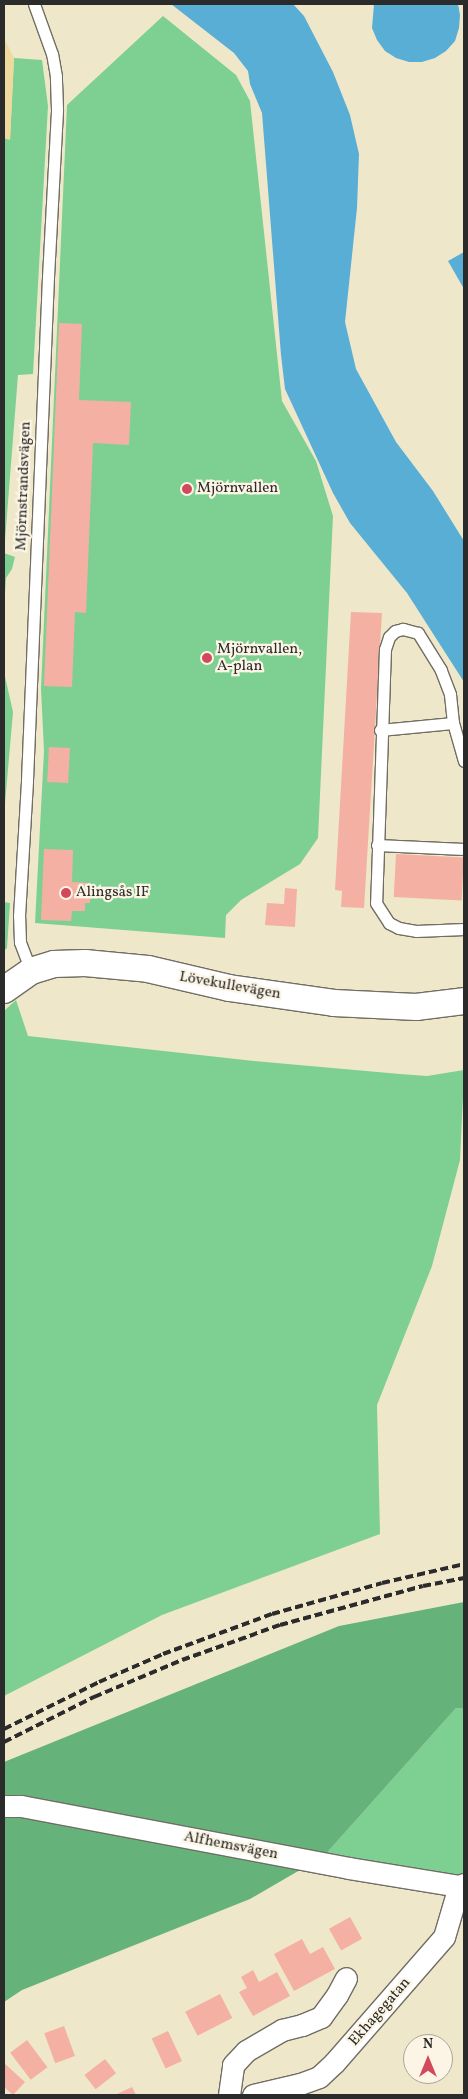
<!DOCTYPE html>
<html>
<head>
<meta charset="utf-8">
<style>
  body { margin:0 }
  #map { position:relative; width:468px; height:2099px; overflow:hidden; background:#efe7ca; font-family:Vollkorn,serif }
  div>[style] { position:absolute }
  .green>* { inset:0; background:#7dd091 }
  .forest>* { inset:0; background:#66b27b }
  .sand>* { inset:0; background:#eeda9e }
  .water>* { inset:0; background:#59aed5 }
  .building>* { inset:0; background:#f4b1a3; transform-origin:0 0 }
  .roads { filter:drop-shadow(1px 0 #706d63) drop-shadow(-1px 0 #706d63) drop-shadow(0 1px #706d63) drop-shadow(0 -1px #706d63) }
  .service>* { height:11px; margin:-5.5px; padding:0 5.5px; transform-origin:5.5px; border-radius:5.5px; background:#fff }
  .minor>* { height:21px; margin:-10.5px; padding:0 10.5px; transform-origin:10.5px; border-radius:10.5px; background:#fff }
  .tertiary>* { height:26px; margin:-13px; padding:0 13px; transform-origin:13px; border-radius:13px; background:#fff }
  .rail>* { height:4px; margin-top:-2px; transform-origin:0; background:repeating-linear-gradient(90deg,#2b2b2b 0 8px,transparent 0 12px) }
  .dots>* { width:14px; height:14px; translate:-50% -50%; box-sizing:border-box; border:2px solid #fcf5e5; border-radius:50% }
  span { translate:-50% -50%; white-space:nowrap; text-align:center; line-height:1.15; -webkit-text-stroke:4.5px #fcf5e5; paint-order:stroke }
  .street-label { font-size:15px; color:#2b2b2b }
  .poi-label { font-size:15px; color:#2b2b2b }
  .left { translate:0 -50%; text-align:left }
  .frame { position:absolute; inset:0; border:5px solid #2b2b2b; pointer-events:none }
  .north { position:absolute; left:403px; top:2034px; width:50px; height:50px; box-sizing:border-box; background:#fcf5e5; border:1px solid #a8a49b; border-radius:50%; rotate:0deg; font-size:14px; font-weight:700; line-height:20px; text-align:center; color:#2b2b2b }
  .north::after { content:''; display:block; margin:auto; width:18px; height:22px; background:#d1495b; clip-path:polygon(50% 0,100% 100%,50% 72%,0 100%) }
</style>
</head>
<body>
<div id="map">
  <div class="green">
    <i style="clip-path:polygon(163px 16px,236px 75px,250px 101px,282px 401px,316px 461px,333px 516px,318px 838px,300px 864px,241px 900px,226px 915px,225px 938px,35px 923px,44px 751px,41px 689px,67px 105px)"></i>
    <i style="clip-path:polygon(14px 58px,42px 60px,48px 106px,33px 374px,18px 375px,4px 553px,15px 557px,12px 569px,6px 578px,4px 608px,4px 138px,10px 139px)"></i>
    <i style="clip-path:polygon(4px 672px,13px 712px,4px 815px)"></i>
    <i style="clip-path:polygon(4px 902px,10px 903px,7px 948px,4px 951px)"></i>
    <i style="clip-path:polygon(16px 1000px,28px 1036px,254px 1061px,400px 1074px,427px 1076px,464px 1070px,464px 1075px,460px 1160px,432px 1266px,377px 1405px,380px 1534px,162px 1615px,4px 1696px,4px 1011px)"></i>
    <i style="clip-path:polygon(456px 1708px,464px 1709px,464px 1878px,324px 1856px)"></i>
  </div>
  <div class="forest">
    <i style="clip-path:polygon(464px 1602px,464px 1709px,456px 1708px,324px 1856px,250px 1899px,22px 1990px,4px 2002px,4px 1762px,339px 1626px)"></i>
  </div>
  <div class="sand">
    <i style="clip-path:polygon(4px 38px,14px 58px,10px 140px,4px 138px)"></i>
  </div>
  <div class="water">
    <i style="clip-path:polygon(171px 4px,293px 4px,304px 16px,333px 72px,350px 115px,359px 154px,357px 208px,345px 322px,356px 369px,396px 442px,433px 491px,464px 541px,464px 682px,407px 593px,350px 523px,333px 493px,285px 389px,281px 355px,262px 113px,250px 84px,248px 71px,234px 53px)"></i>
    <i style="clip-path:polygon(374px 4px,458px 4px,460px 15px,459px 28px,455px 41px,446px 51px,435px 58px,422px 62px,409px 62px,396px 58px,385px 51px,377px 40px,372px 28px)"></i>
    <i style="clip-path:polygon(464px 252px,464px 289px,448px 261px)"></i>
  </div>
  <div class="building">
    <i style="clip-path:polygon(59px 323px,82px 324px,79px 400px,131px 402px,129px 445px,93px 443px,86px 613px,75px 612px,72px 687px,44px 686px)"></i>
    <i style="clip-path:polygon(351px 612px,382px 613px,364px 908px,341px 907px,342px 891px,335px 890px)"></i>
    <i style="left:49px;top:747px;width:21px;height:35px;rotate:3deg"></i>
    <i style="clip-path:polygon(44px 849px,73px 850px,72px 882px,90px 883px,90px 903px,85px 903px,85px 911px,72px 911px,71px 921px,41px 920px)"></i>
    <i style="left:396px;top:854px;width:68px;height:43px;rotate:3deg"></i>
    <i style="clip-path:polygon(285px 888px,297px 889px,295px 927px,265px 925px,267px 903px,284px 904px)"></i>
    <i style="left:350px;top:1917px;width:25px;height:24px;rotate:61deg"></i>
    <i style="clip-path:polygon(302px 1939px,310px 1954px,323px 1947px,335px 1969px,294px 1991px,274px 1954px)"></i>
    <i style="clip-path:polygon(253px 1970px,259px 1982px,277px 1972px,290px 1996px,253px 2016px,239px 1992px,247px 1988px,241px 1977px)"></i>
    <i style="left:220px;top:1994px;width:27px;height:39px;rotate:63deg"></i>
    <i style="left:64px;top:2026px;width:32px;height:21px;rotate:70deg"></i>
    <i style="left:168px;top:2031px;width:33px;height:18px;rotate:65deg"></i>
    <i style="left:27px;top:2040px;width:34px;height:21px;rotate:53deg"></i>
    <i style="left:105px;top:2059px;width:18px;height:26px;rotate:52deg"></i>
    <i style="clip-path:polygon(4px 2063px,25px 2082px,13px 2095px,4px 2087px)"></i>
    <i style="clip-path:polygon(132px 2087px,136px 2095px,115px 2095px)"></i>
  </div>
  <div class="roads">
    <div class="service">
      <i style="left:380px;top:730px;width:73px;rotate:-5.5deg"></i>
      <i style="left:464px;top:761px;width:40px;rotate:-106deg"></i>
      <i style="left:453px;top:723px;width:29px;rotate:-96deg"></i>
      <i style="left:450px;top:694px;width:26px;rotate:-111deg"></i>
      <i style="left:441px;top:670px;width:44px;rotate:-121.9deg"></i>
      <i style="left:418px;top:633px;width:16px;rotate:-165deg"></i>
      <i style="left:403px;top:629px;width:8px;rotate:166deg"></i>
      <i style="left:395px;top:631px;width:8px;rotate:135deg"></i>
      <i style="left:389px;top:637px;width:13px;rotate:108deg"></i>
      <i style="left:385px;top:649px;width:254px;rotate:92deg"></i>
      <i style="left:376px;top:903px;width:24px;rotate:57deg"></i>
      <i style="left:389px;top:923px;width:11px;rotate:27deg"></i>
      <i style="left:399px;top:928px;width:17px;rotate:10deg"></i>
      <i style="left:416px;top:931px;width:48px;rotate:-2.4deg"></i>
      <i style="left:377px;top:845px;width:87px;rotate:2.6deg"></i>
      <i style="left:31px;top:971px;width:31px;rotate:-111deg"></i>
      <i style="left:20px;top:942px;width:26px;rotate:-92deg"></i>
      <i style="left:19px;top:916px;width:136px;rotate:-86.6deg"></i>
      <i style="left:27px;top:780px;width:503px;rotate:-87.61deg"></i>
      <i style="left:48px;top:277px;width:168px;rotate:-86.9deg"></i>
      <i style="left:57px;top:109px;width:33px;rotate:-92deg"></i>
      <i style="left:56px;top:76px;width:22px;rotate:-100deg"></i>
      <i style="left:52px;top:54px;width:53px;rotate:-109.8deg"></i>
    </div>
    <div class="minor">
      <i style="left:4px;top:1806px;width:17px"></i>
      <i style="left:21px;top:1806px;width:334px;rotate:10.7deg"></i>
      <i style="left:349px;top:1868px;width:111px;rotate:9.3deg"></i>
      <i style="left:229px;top:2095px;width:30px;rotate:-82deg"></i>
      <i style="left:233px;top:2065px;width:19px;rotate:-47deg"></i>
      <i style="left:246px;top:2051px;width:42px;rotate:-30.3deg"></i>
      <i style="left:282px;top:2030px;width:21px;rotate:-14deg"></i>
      <i style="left:302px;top:2025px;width:21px;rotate:-23deg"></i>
      <i style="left:321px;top:2017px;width:27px;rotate:-54deg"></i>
      <i style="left:337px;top:1995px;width:19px;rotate:-62deg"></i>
      <i style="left:253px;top:2095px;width:48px;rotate:-13.2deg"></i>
      <i style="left:300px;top:2084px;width:20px;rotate:-20deg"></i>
      <i style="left:319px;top:2077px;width:21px;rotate:-43deg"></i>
      <i style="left:334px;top:2063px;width:167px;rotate:-48.9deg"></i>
      <i style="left:444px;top:1937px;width:53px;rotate:-73.6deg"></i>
      <i style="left:459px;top:1886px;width:5px;rotate:-22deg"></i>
    </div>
    <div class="tertiary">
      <i style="left:4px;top:990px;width:33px;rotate:-35deg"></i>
      <i style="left:31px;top:971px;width:24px;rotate:-17deg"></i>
      <i style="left:54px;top:964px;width:31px;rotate:-2deg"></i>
      <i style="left:85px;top:963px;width:63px;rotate:5.4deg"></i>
      <i style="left:148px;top:969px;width:83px;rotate:13.2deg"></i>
      <i style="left:229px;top:988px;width:106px;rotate:8.1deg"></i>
      <i style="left:334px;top:1003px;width:82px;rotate:2.8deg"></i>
      <i style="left:416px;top:1007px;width:48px;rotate:-7.1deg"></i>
    </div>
  </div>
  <div class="rail">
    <i style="left:4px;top:1729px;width:106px;rotate:-26.3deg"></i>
    <i style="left:99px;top:1682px;width:70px;rotate:-23.6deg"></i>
    <i style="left:163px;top:1654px;width:116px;rotate:-20.2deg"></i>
    <i style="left:272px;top:1614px;width:114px;rotate:-15.7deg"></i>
    <i style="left:382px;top:1583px;width:84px;rotate:-13deg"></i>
    <i style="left:4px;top:1742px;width:101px;rotate:-26.6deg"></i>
    <i style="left:94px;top:1697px;width:95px;rotate:-22.8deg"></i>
    <i style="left:182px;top:1660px;width:104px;rotate:-19.7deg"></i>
    <i style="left:280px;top:1625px;width:148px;rotate:-15.3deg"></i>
    <i style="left:423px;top:1586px;width:42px;rotate:-11deg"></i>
  </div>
  <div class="dots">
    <i style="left:187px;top:489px;background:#d1495b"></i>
    <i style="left:207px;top:658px;background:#d1495b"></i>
    <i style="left:66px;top:893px;background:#d1495b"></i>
  </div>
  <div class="street-label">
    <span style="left:24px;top:486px;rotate:-88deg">Mjörnstrandsvägen</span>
    <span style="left:230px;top:986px;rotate:10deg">Lövekullevägen</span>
    <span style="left:231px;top:1846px;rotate:11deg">Alfhemsvägen</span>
    <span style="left:380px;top:2012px;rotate:-49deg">Ekhagegatan</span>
  </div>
  <div class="poi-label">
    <span class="left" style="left:197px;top:489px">Mjörnvallen</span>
    <span class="left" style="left:217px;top:658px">Mjörnvallen,<br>A-plan</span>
    <span class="left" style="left:76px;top:893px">Alingsås IF</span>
  </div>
  <div class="frame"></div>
  <div class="north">N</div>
</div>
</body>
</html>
